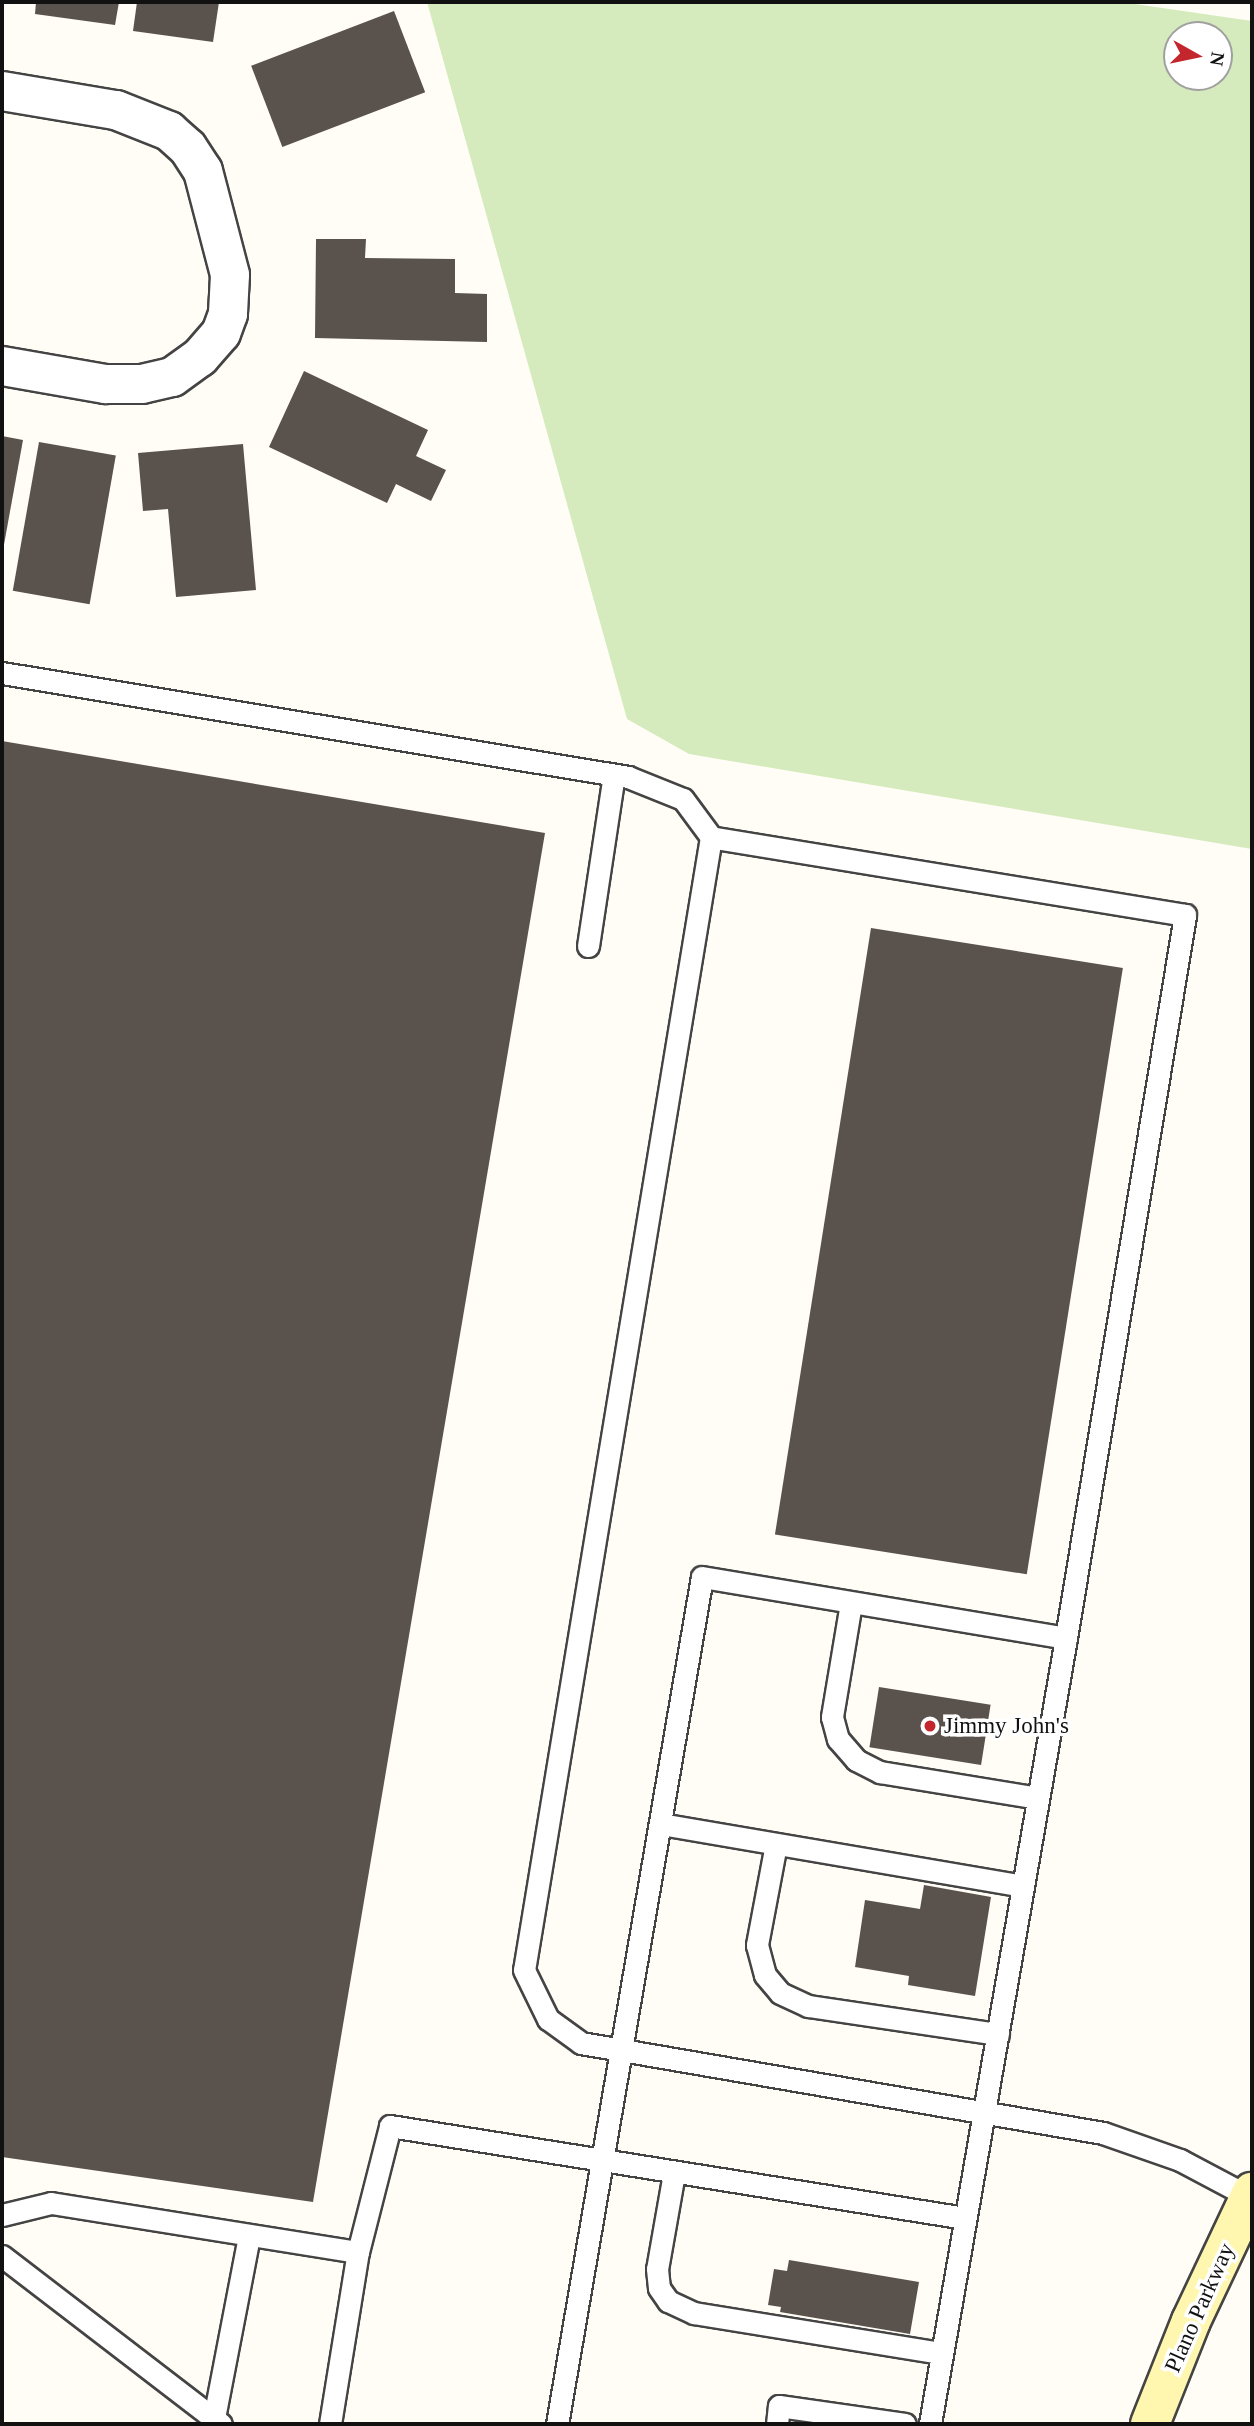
<!DOCTYPE html>
<html>
<head>
<meta charset="utf-8">
<style>
  body { margin:0 }
  #map { position:relative; width:1254px; height:2426px; overflow:hidden; background:#fffdf5; font-family:"Times New Roman",serif }
  div>[style] { position:absolute }
  .green>* { inset:0; background:#d5ebbd }
  .building>* { inset:0; background:#5a524d; transform-origin:0 0 }
  .roads { filter:drop-shadow(2px 0 #444) drop-shadow(-2px 0 #444) drop-shadow(0 2px #444) drop-shadow(0 -2px #444) }
  .service>* { height:21px; margin:-10.5px; padding:0 10.5px; transform-origin:10.5px; border-radius:10.5px; background:#fff }
  .minor>* { height:38px; margin:-19px; padding:0 19px; transform-origin:19px; border-radius:19px; background:#fff }
  .secondary>* { height:38px; margin:-19px; padding:0 19px; transform-origin:19px; border-radius:19px; background:#fff6b0 }
  .dots>* { width:19px; height:19px; translate:-50% -50%; box-sizing:border-box; border:4px solid #fff; border-radius:50% }
  span { translate:-50% -50%; white-space:nowrap; text-align:center; line-height:1.15; -webkit-text-stroke:7px #fff; paint-order:stroke }
  .poi-label { font-size:23px; color:#111 }
  .left { translate:0 -50%; text-align:left }
  .street-label { font-size:23px; color:#111 }
  .frame { position:absolute; inset:0; border:4px solid #111; pointer-events:none }
  .north { position:absolute; left:1163px; top:21px; width:70px; height:70px; box-sizing:border-box; background:#fff; border:2px solid #a0a0a0; border-radius:50%; rotate:99deg; font-size:19px; font-weight:700; line-height:28px; text-align:center; color:#111 }
  .north::after { content:''; display:block; margin:auto; width:24px; height:32px; background:#c4262e; clip-path:polygon(50% 0,100% 100%,50% 72%,0 100%) }
</style>
</head>
<body>
<div id="map">
  <div class="green">
    <i style="clip-path:polygon(evenodd,427px 2px,1121px 2px,1252px 21px,1252px 849px,689px 754px,627px 719px,427px 2px,1177px 35px,1219px 35px,1219px 77px,1177px 77px,1177px 35px)"></i>
  </div>
  <div class="building">
    <i style="clip-path:polygon(36px 2px,119px 2px,115px 25px,35px 14px)"></i>
    <i style="clip-path:polygon(137px 2px,219px 2px,213px 42px,133px 31px)"></i>
    <i style="left:394px;top:11px;width:87px;height:153px;rotate:69deg"></i>
    <i style="clip-path:polygon(316px 239px,366px 239px,365px 258px,455px 259px,455px 293px,487px 294px,487px 342px,315px 338px)"></i>
    <i style="clip-path:polygon(304px 371px,428px 430px,416px 456px,446px 470px,431px 501px,396px 484px,387px 503px,269px 447px)"></i>
    <i style="clip-path:polygon(2px 436px,23px 440px,3px 550px,2px 550px)"></i>
    <i style="left:39px;top:442px;width:78px;height:151px;rotate:10deg"></i>
    <i style="clip-path:polygon(243px 444px,256px 590px,176px 597px,168px 509px,143px 511px,138px 453px)"></i>
    <i style="clip-path:polygon(2px 741px,545px 833px,313px 2202px,2px 2157px)"></i>
    <i style="left:871px;top:928px;width:255px;height:614px;rotate:9deg"></i>
    <i style="left:879px;top:1687px;width:113px;height:61px;rotate:9deg"></i>
    <i style="clip-path:polygon(924px 1885px,991px 1897px,975px 1996px,908px 1985px,909px 1976px,855px 1967px,865px 1900px,920px 1909px)"></i>
    <i style="clip-path:polygon(789px 2260px,919px 2282px,910px 2334px,780px 2312px,781px 2307px,768px 2305px,774px 2269px,787px 2271px)"></i>
  </div>
  <div class="roads">
    <div class="service">
      <i style="left:2px;top:673px;width:635px;rotate:9.43deg"></i>
      <i style="left:628px;top:777px;width:59px;rotate:21.8deg"></i>
      <i style="left:683px;top:799px;width:47px;rotate:53.6deg"></i>
      <i style="left:588px;top:946px;width:173px;rotate:-81.4deg"></i>
      <i style="left:851px;top:1603px;width:116px;rotate:99.5deg"></i>
      <i style="left:832px;top:1717px;width:23px;rotate:75deg"></i>
      <i style="left:838px;top:1739px;width:28px;rotate:49deg"></i>
      <i style="left:856px;top:1760px;width:27px;rotate:27deg"></i>
      <i style="left:880px;top:1772px;width:160px;rotate:9.3deg"></i>
      <i style="left:1066px;top:1638px;width:733px;rotate:-80.65deg"></i>
      <i style="left:1185px;top:915px;width:480px;rotate:-170.7deg"></i>
      <i style="left:711px;top:837px;width:1148px;rotate:99.37deg"></i>
      <i style="left:524px;top:1970px;width:55px;rotate:63.9deg"></i>
      <i style="left:548px;top:2019px;width:41px;rotate:36deg"></i>
      <i style="left:581px;top:2043px;width:530px;rotate:9.78deg"></i>
      <i style="left:1103px;top:2133px;width:82px;rotate:19.3deg"></i>
      <i style="left:1180px;top:2160px;width:79px;rotate:27.9deg"></i>
      <i style="left:661px;top:1824px;width:367px;rotate:9.7deg"></i>
      <i style="left:776px;top:1844px;width:103px;rotate:100.7deg"></i>
      <i style="left:757px;top:1945px;width:31px;rotate:75deg"></i>
      <i style="left:765px;top:1975px;width:23px;rotate:50deg"></i>
      <i style="left:780px;top:1993px;width:31px;rotate:25deg"></i>
      <i style="left:808px;top:2006px;width:192px;rotate:8.4deg"></i>
      <i style="left:674px;top:2173px;width:97px;rotate:100deg"></i>
      <i style="left:657px;top:2269px;width:19px;rotate:84deg"></i>
      <i style="left:659px;top:2288px;width:16px;rotate:55deg"></i>
      <i style="left:668px;top:2301px;width:29px;rotate:25deg"></i>
      <i style="left:694px;top:2313px;width:251px;rotate:9.2deg"></i>
      <i style="left:2px;top:2215px;width:50px;rotate:-13.8deg"></i>
      <i style="left:51px;top:2203px;width:311px;rotate:9.1deg"></i>
      <i style="left:358px;top:2252px;width:130px;rotate:-75.7deg"></i>
      <i style="left:390px;top:2126px;width:582px;rotate:9.09deg"></i>
      <i style="left:2px;top:2256px;width:276px;rotate:37.5deg"></i>
      <i style="left:214px;top:2418px;width:184px;rotate:-79.1deg"></i>
      <i style="left:330px;top:2424px;width:174px;rotate:-80.8deg"></i>
      <i style="left:557px;top:2424px;width:859px;rotate:-80.29deg"></i>
      <i style="left:702px;top:1577px;width:369px;rotate:9.5deg"></i>
      <i style="left:1066px;top:1638px;width:798px;rotate:99.82deg"></i>
      <i style="left:777px;top:2424px;width:18px;rotate:-84deg"></i>
      <i style="left:779px;top:2406px;width:127px;rotate:8.1deg"></i>
    </div>
    <div class="minor">
      <i style="left:2px;top:91px;width:116px;rotate:9.5deg"></i>
      <i style="left:116px;top:110px;width:57px;rotate:21.6deg"></i>
      <i style="left:169px;top:131px;width:25px;rotate:42deg"></i>
      <i style="left:188px;top:148px;width:27px;rotate:57deg"></i>
      <i style="left:203px;top:171px;width:107px;rotate:75.4deg"></i>
      <i style="left:230px;top:275px;width:39px;rotate:93deg"></i>
      <i style="left:228px;top:314px;width:20px;rotate:110deg"></i>
      <i style="left:221px;top:333px;width:32px;rotate:131deg"></i>
      <i style="left:200px;top:357px;width:34px;rotate:144deg"></i>
      <i style="left:172px;top:377px;width:31px;rotate:167deg"></i>
      <i style="left:142px;top:384px;width:37px;rotate:180deg"></i>
      <i style="left:105px;top:384px;width:105px;rotate:-170.1deg"></i>
    </div>
    <div class="secondary">
      <i style="left:1150px;top:2424px;width:111px;rotate:-68.3deg"></i>
      <i style="left:1191px;top:2321px;width:143px;rotate:-64.7deg"></i>
    </div>
  </div>
  <div class="dots">
    <i style="left:930px;top:1726px;background:#c4262e"></i>
  </div>
  <div class="poi-label">
    <span class="left" style="left:944px;top:1726px">Jimmy John's</span>
  </div>
  <div class="street-label">
    <span style="left:1200px;top:2308px;rotate:-66deg">Plano Parkway</span>
  </div>
  <div class="frame"></div>
  <div class="north">N</div>
</div>
</body>
</html>
